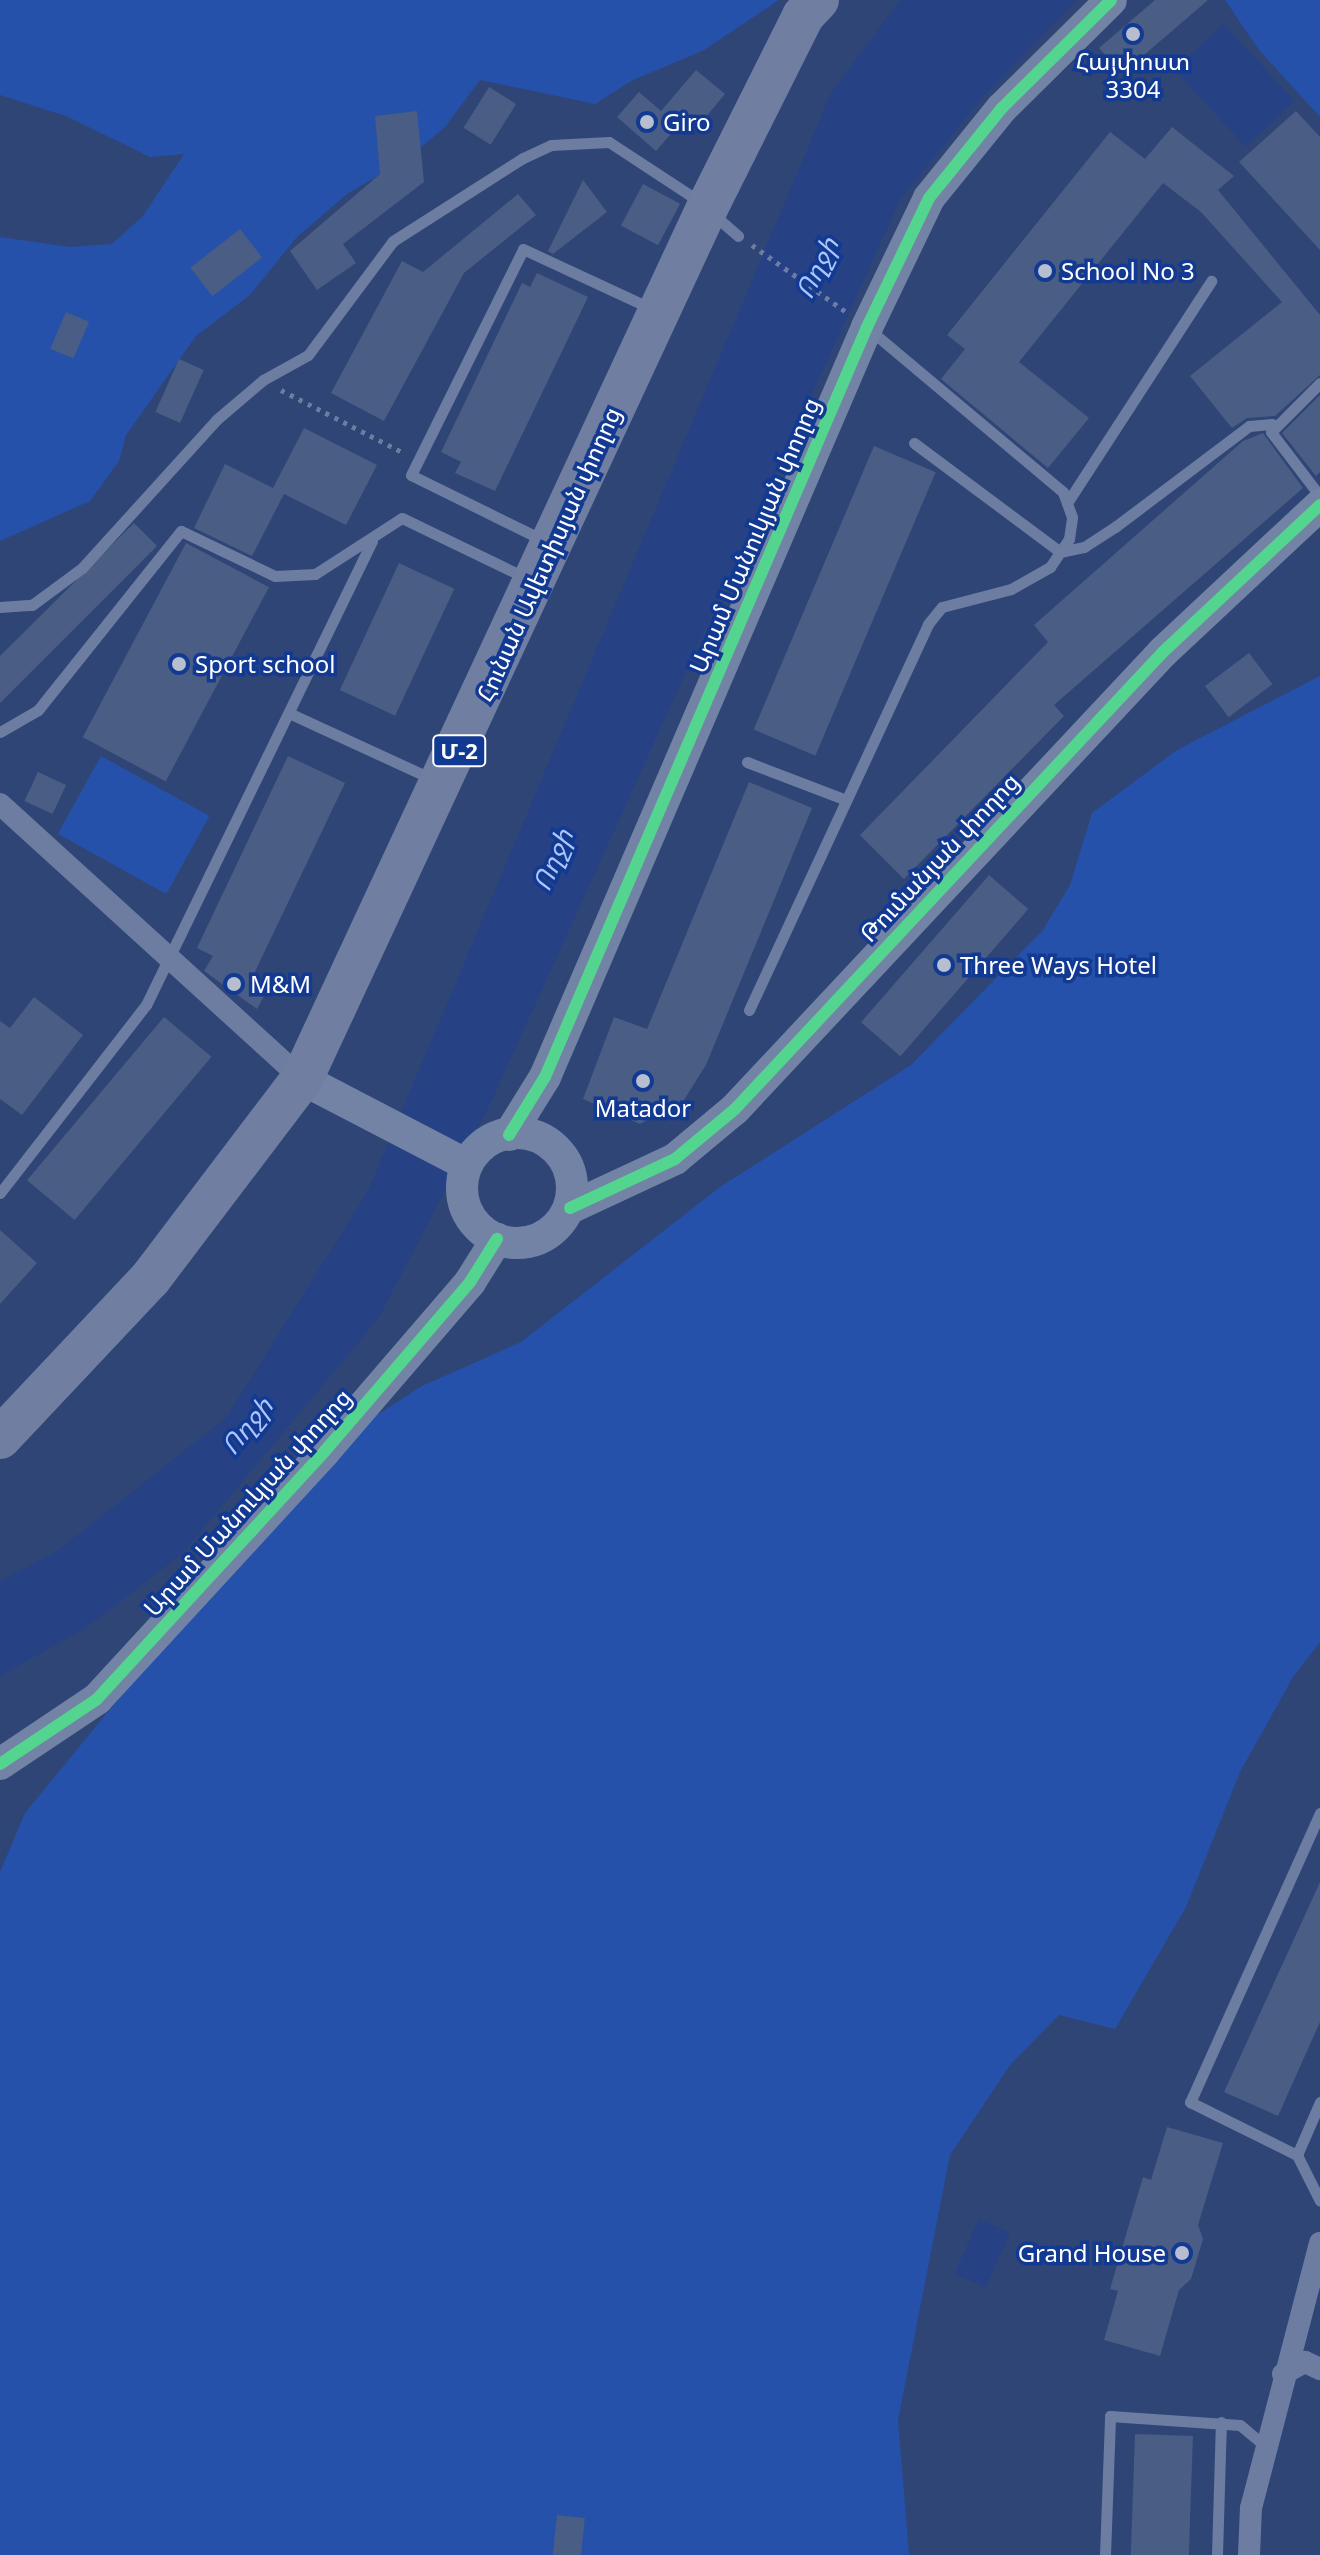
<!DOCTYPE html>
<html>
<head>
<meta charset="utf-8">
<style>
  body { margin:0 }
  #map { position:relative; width:1320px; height:2555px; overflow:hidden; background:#2f4576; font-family:"Noto Sans","Noto Sans Armenian",sans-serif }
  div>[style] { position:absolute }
  .green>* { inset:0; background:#2551ab; transform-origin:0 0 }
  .water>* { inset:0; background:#264285; transform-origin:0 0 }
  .building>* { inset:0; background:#4a5d84; transform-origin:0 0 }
  .path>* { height:5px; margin-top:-2.5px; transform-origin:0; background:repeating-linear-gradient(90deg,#6d7da1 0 4px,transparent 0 10px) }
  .lane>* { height:11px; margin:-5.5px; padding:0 5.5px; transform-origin:5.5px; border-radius:5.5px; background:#6d7da1 }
  .street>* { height:22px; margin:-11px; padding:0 11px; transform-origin:11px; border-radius:11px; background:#6d7da1 }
  .secondary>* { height:32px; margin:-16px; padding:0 16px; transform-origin:16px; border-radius:16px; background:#7383a5 }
  .secondary>.ring { margin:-16px; padding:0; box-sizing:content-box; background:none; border:32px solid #7383a5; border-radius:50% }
  .highway>* { height:42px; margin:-21px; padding:0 21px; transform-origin:21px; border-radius:21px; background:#6f7ea1 }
  .cycleway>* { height:12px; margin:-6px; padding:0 6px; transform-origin:6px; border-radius:6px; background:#53d58f }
  .dots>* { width:22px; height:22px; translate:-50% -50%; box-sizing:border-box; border:4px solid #123a93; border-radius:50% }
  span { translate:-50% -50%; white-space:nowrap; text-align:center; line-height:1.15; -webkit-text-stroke:7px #123a93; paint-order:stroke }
  .shield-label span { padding:2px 6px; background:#123a93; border:2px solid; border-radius:6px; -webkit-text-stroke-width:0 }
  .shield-label { font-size:22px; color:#fff; font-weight:700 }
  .poi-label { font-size:24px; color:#fff }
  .left { translate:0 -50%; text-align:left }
  .right { translate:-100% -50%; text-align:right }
  .street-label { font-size:24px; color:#fff }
  .water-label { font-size:26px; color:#adc6f9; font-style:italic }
</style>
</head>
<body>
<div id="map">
  <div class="green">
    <i style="clip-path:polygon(0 0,779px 0,704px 50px,631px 81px,595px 104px,480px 80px,445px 127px,408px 158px,347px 194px,296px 238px,250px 295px,196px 336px,126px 435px,119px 461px,90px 501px,0 541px,0 237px,70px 247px,112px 244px,143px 216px,184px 154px,150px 157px,66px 116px,0 95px)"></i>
    <i style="clip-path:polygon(1225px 0,1320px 0,1320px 117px,1259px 50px)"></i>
    <i style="clip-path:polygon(1320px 676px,1320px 1642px,1293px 1677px,1240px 1772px,1186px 1907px,1115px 2029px,1059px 2015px,1010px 2065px,950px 2155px,898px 2420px,909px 2555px,0 2555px,0 1872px,25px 1813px,189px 1613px,360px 1426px,422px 1386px,521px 1342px,720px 1187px,911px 1065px,1043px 930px,1070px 885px,1092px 813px,1177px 750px)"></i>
    <i style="left:101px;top:756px;width:124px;height:89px;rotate:29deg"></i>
  </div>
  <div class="water">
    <i style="clip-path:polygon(900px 0,1077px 0,982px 98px,900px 200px,491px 1102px,378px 1319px,182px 1554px,84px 1629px,0 1676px,0 1581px,56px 1552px,226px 1418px,368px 1191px,831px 93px)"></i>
    <i style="left:1223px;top:24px;width:105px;height:67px;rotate:47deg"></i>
    <i style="left:979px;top:2219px;width:34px;height:60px;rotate:24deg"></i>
  </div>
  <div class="building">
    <i style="clip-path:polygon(1155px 0,1208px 0,1122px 74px,1099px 48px)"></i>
    <i style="clip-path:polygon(696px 70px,725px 94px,695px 130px,683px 120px,656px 151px,617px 117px,639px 92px,661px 111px)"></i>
    <i style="left:489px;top:87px;width:32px;height:48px;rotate:32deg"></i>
    <i style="clip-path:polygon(417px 111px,424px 182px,343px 244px,356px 263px,317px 290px,290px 251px,380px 174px,375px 116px)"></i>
    <i style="clip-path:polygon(1296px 111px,1320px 137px,1320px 250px,1239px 162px)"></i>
    <i style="clip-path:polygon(1172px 127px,1234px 176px,1218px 190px,1320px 315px,1320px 375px,1275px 416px,1247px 418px,1232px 428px,1190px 376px,1282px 302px,1201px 212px,1163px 183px,1019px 362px,1089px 418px,1048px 468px,941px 379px,965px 349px,947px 335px,1110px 132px,1145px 159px)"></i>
    <i style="clip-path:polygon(583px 180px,607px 212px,553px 254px,548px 251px)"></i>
    <i style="left:643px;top:184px;width:42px;height:47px;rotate:28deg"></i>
    <i style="clip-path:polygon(518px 194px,536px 215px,464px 273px,384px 421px,331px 393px,402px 261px,423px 272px)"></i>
    <i style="left:240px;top:229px;width:36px;height:63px;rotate:52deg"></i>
    <i style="clip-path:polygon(537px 273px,588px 297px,495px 491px,455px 473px,461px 462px,441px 452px,522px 283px,530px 287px)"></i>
    <i style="left:66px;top:312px;width:25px;height:40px;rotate:23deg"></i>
    <i style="left:179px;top:359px;width:27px;height:58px;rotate:24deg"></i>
    <i style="clip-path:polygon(1320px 395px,1320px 472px,1316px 476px,1282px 433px)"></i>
    <i style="clip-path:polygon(304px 428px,377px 465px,346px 525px,284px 494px,252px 556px,194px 528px,225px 464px,273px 488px)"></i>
    <i style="clip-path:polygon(1263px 433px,1303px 488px,1054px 705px,1064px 716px,904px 879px,860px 835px,1048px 642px,1034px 625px,1243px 441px)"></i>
    <i style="left:874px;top:446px;width:67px;height:308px;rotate:23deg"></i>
    <i style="clip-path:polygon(134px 523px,157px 546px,0 703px,0 656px)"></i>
    <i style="left:186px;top:543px;width:94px;height:220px;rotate:28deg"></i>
    <i style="left:399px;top:563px;width:61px;height:140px;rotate:25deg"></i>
    <i style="left:1249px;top:653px;width:39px;height:55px;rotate:53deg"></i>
    <i style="clip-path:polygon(288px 756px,345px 783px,251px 980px,268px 989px,257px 1009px,204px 971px,213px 956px,197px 948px)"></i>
    <i style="left:38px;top:772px;width:31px;height:32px;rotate:25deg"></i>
    <i style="clip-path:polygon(749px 782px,812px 808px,706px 1065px,682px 1103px,640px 1124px,583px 1099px,614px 1017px,647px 1029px)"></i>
    <i style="left:989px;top:875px;width:52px;height:195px;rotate:41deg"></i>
    <i style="clip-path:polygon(34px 997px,83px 1035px,22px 1115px,0 1099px,0 1021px,10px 1028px)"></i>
    <i style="left:164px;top:1017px;width:62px;height:213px;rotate:40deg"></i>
    <i style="clip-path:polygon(0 1230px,37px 1263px,0 1304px)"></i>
    <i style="clip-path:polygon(1320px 1882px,1320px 2022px,1278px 2116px,1224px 2092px)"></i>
    <i style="clip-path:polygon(1167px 2127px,1223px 2143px,1198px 2225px,1203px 2239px,1191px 2279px,1179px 2290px,1160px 2356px,1104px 2340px,1118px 2291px,1110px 2289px,1143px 2177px,1151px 2180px)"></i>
    <i style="left:1135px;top:2434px;width:58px;height:121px;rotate:2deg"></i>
    <i style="left:557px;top:2515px;width:28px;height:40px;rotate:6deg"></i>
  </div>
  <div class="path">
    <i style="left:752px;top:245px;width:114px;rotate:35.4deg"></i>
    <i style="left:281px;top:390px;width:138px;rotate:27.1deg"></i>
  </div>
  <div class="lane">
    <i style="left:714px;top:215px;width:32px;rotate:41deg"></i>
    <i style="left:1320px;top:383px;width:69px;rotate:135deg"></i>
    <i style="left:1271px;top:432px;width:81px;rotate:52.6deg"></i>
    <i style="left:914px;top:443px;width:182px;rotate:36.7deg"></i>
    <i style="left:1060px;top:552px;width:25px;rotate:-12deg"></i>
    <i style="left:1084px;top:547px;width:37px;rotate:-33deg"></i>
    <i style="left:1115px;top:527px;width:168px;rotate:-37deg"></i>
    <i style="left:1249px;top:426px;width:23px;rotate:-5deg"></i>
    <i style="left:1067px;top:503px;width:265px;rotate:-57deg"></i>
    <i style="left:543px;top:540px;width:147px;rotate:-153.8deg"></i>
    <i style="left:411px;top:475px;width:252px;rotate:-63.6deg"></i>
    <i style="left:523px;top:249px;width:142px;rotate:24.9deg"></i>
    <i style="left:0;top:607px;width:32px;rotate:-4deg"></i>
    <i style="left:32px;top:605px;width:62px;rotate:-36.5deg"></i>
    <i style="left:82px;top:568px;width:200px;rotate:-47.8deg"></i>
    <i style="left:216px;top:420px;width:62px;rotate:-40.4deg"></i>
    <i style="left:263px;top:380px;width:51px;rotate:-29.1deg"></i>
    <i style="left:308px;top:355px;width:142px;rotate:-53.3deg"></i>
    <i style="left:393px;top:241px;width:154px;rotate:-32.6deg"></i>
    <i style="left:523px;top:158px;width:31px;rotate:-25deg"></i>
    <i style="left:551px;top:145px;width:58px;rotate:-3deg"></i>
    <i style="left:609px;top:142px;width:111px;rotate:33.3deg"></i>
    <i style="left:291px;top:714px;width:155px;rotate:24.7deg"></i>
    <i style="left:0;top:732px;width:44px;rotate:-30.1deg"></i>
    <i style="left:38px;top:710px;width:229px;rotate:-51.4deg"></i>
    <i style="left:181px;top:531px;width:104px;rotate:25.6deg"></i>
    <i style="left:275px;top:576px;width:40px;rotate:-2.9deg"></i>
    <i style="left:315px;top:574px;width:103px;rotate:-32.8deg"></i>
    <i style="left:402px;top:518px;width:138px;rotate:25.8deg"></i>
    <i style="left:747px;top:762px;width:106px;rotate:21deg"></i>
    <i style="left:749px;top:1010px;width:425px;rotate:-65.1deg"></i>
    <i style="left:928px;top:624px;width:22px;rotate:-51deg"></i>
    <i style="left:942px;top:607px;width:71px;rotate:-14.6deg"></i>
    <i style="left:1011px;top:589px;width:45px;rotate:-29.4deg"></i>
    <i style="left:1050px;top:567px;width:34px;rotate:-56deg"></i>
    <i style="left:1069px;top:539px;width:22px;rotate:-82deg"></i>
    <i style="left:1072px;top:517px;width:27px;rotate:-110deg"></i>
    <i style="left:1063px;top:492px;width:253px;rotate:-140deg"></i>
    <i style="left:0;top:1193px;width:238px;rotate:-52.2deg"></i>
    <i style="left:146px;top:1005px;width:516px;rotate:-64.03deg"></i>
    <i style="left:1320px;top:1813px;width:317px;rotate:114.2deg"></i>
    <i style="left:1190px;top:2102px;width:119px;rotate:26.4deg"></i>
    <i style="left:1297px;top:2155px;width:51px;rotate:63.4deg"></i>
    <i style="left:1297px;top:2155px;width:58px;rotate:-66.5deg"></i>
    <i style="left:1105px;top:2555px;width:139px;rotate:-87.9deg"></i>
    <i style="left:1110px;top:2416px;width:130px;rotate:4deg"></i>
    <i style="left:1240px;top:2425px;width:34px;rotate:40deg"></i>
    <i style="left:1217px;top:2555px;width:133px;rotate:-88.3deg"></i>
  </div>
  <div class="street">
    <i style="left:0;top:804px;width:408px;rotate:42.3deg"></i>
    <i style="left:1283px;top:2374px;width:25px;rotate:-29deg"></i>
    <i style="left:1305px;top:2362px;width:17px;rotate:25deg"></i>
    <i style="left:1249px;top:2555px;width:47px;rotate:-87.6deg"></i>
    <i style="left:1251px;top:2508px;width:274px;rotate:-75.4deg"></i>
  </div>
  <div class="secondary">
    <i style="left:302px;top:1079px;width:186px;rotate:27.5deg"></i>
    <i class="ring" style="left:462px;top:1133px;width:78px;height:78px"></i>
    <i style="left:509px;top:1135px;width:68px;rotate:-58.2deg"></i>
    <i style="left:545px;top:1077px;width:816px;rotate:-66.76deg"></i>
    <i style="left:867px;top:327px;width:143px;rotate:-64.3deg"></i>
    <i style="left:929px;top:198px;width:116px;rotate:-51deg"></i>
    <i style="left:1002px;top:108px;width:153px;rotate:-44.7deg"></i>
    <i style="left:570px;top:1208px;width:116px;rotate:-25deg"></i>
    <i style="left:675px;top:1159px;width:78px;rotate:-39.8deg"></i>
    <i style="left:735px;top:1109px;width:626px;rotate:-46.88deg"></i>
    <i style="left:1163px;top:652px;width:215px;rotate:-43.1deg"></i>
    <i style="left:0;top:1764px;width:117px;rotate:-33.8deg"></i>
    <i style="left:97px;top:1699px;width:335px;rotate:-47.4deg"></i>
    <i style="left:324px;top:1452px;width:224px;rotate:-49.3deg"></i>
    <i style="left:470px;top:1282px;width:51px;rotate:-57.9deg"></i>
  </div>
  <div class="highway">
    <i style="left:0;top:1438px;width:219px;rotate:-46.7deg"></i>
    <i style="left:150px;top:1279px;width:251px;rotate:-52.8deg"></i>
    <i style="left:302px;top:1079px;width:961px;rotate:-65.06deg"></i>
    <i style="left:707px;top:208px;width:215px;rotate:-63.4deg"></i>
    <i style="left:803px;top:16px;width:22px;rotate:-47deg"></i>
  </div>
  <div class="cycleway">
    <i style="left:509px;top:1135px;width:68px;rotate:-58.2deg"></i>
    <i style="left:545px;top:1077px;width:816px;rotate:-66.76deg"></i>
    <i style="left:867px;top:327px;width:143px;rotate:-64.3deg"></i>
    <i style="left:929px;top:198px;width:116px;rotate:-51deg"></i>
    <i style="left:1002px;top:108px;width:153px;rotate:-44.7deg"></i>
    <i style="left:570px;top:1208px;width:116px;rotate:-25deg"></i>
    <i style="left:675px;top:1159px;width:78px;rotate:-39.8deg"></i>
    <i style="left:735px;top:1109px;width:626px;rotate:-46.88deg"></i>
    <i style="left:1163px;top:652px;width:215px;rotate:-43.1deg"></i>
    <i style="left:0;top:1764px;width:117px;rotate:-33.8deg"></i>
    <i style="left:97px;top:1699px;width:335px;rotate:-47.4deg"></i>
    <i style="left:324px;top:1452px;width:224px;rotate:-49.3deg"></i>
    <i style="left:470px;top:1282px;width:51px;rotate:-57.9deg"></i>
  </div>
  <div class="dots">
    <i style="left:1133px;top:34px;background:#b6becf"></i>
    <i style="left:647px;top:122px;background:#b6becf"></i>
    <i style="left:1045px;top:271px;background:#b6becf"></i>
    <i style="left:179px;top:664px;background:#b6becf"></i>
    <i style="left:944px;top:965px;background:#b6becf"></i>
    <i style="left:234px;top:984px;background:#b6becf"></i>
    <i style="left:643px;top:1081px;background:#b6becf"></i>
    <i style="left:1182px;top:2253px;background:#b6becf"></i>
  </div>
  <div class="shield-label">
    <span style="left:459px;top:751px">Մ-2</span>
  </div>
  <div class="poi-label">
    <span style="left:1133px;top:75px">Հայփոստ<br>3304</span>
    <span class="left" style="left:663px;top:122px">Giro</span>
    <span class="left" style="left:1061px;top:271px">School No 3</span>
    <span class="left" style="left:195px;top:664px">Sport school</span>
    <span class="left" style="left:960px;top:965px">Three Ways Hotel</span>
    <span class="left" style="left:250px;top:984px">M&amp;M</span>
    <span style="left:643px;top:1108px">Matador</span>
    <span class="right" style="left:1166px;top:2253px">Grand House</span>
  </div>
  <div class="street-label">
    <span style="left:754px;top:535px;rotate:-67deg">Արամ Մանուկյան փողոց</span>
    <span style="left:548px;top:554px;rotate:-66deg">Հունան Ավետիսյան փողոց</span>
    <span style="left:939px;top:857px;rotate:-47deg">Թումանյան փողոց</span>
    <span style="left:247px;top:1502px;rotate:-48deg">Արամ Մանուկյան փողոց</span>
  </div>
  <div class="water-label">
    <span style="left:817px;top:268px;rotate:-64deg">Ողջի</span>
    <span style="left:553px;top:860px;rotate:-67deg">Ողջի</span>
    <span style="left:247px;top:1426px;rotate:-51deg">Ողջի</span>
  </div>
</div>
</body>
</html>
